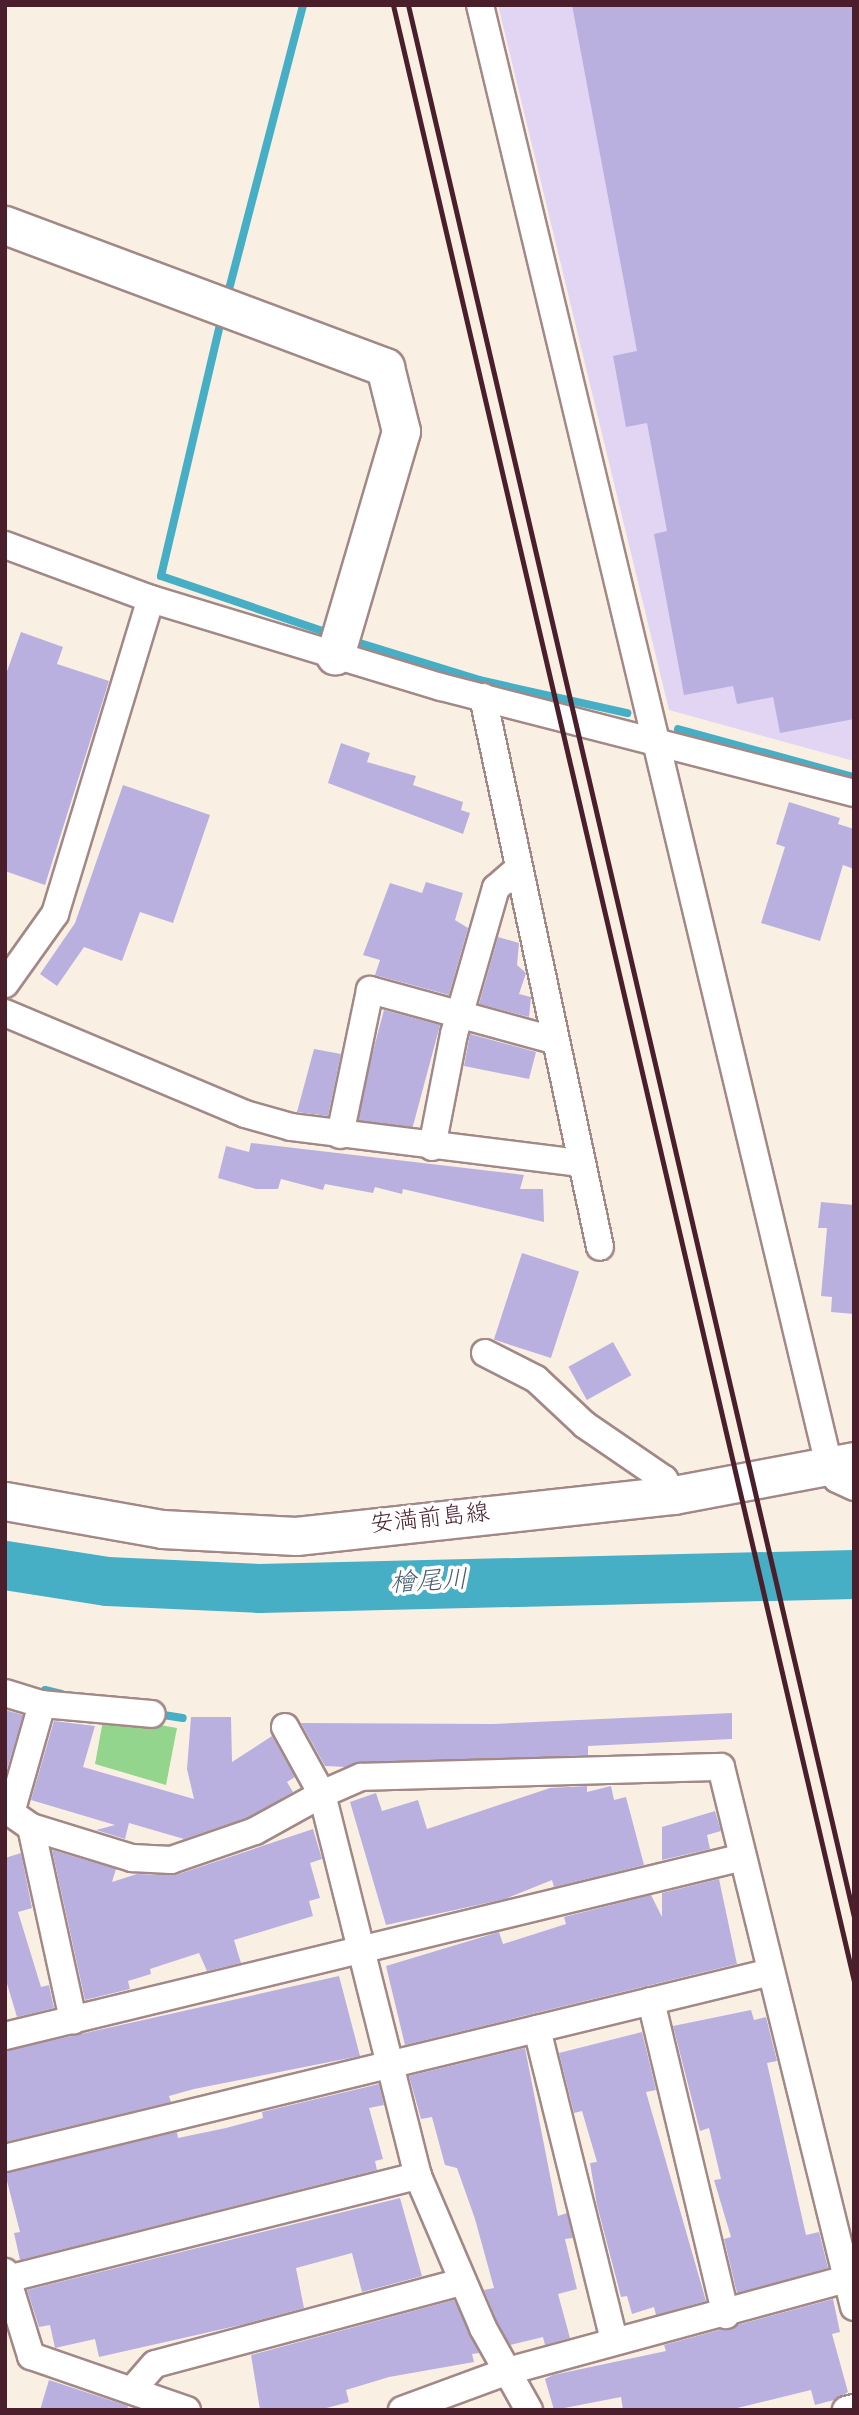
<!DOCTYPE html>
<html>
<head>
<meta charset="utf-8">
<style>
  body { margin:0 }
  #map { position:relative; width:859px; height:2415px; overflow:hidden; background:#f9f0e3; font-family:"Gochi Hand","Klee One",sans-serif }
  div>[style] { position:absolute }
  .built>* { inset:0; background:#e2d4f3 }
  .green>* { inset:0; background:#93d58c }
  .stream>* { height:8px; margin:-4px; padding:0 4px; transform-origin:4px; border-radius:4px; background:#46aec5 }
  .river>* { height:49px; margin:-24.5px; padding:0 24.5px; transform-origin:24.5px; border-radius:24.5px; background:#46aec5 }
  .building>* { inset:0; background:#bab0df; transform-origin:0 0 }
  .roads { filter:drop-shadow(2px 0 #a28887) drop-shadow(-2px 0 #a28887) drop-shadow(0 2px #a28887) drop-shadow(0 -2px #a28887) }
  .street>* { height:26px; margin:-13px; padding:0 13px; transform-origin:13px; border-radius:13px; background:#fff }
  .secondary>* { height:37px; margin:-18.5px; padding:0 18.5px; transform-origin:18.5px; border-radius:18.5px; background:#fff }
  .rail>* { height:5px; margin:-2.5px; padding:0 2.5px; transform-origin:2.5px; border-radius:2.5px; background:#4a1f2b }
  span { translate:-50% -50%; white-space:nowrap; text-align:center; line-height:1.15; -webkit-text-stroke:7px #fff; paint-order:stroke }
  .street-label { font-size:24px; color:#4a1f2b }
  .water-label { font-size:26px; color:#485f70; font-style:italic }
  .frame { position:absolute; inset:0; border:7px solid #4a1f2b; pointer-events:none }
</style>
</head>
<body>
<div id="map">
  <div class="built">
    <i style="clip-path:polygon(498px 5px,854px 5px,854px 761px,669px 710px)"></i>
  </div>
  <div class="green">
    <i style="clip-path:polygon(104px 1715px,177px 1728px,166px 1785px,95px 1764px)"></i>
  </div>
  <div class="stream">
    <i style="left:227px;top:297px;width:302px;rotate:-75.4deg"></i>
    <i style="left:222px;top:316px;width:267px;rotate:103.2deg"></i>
    <i style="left:161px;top:576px;width:180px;rotate:18.8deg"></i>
    <i style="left:350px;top:640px;width:135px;rotate:17.2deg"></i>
    <i style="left:479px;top:680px;width:152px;rotate:12.6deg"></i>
    <i style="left:678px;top:729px;width:182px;rotate:15.3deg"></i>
    <i style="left:45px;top:1690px;width:17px;rotate:13deg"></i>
    <i style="left:157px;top:1714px;width:26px;rotate:9deg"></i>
  </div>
  <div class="river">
    <i style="left:5px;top:1565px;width:103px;rotate:8.9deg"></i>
    <i style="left:107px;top:1581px;width:152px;rotate:2.6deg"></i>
    <i style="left:259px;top:1588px;width:595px;rotate:-1.35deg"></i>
  </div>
  <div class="building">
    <i style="clip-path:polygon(572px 5px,854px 5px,854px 719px,780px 733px,773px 697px,737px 704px,733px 686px,684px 695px,654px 534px,667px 531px,647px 423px,626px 427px,613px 356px,637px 351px)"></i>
    <i style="clip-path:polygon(21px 632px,63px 647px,57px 664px,109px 681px,45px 885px,5px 871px,5px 677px)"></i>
    <i style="clip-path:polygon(341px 743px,370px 753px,367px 762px,416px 776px,413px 785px,463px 802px,461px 810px,470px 813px,463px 834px,328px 783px)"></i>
    <i style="clip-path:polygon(123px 785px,210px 815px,173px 923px,140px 912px,122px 961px,84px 947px,57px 986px,40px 974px,75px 923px)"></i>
    <i style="clip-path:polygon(789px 802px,840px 818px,838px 824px,854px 829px,854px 869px,843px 865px,820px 941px,761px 923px,785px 847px,776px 844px)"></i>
    <i style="clip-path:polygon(426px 882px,463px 893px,455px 920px,468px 928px,449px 995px,375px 975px,380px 960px,363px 955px,390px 883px,422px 893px)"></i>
    <i style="clip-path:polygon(498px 937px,519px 943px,517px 965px,526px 973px,519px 994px,531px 997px,529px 1017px,479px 1004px)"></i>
    <i style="left:384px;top:1010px;width:58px;height:113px;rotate:15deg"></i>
    <i style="clip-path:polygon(470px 1034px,536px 1052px,529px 1079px,464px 1066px)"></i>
    <i style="clip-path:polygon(314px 1049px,341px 1054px,328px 1116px,297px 1112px)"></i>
    <i style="clip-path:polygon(251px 1143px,524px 1175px,520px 1189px,543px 1189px,544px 1222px,403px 1189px,402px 1194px,375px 1187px,373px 1193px,325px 1184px,323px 1190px,281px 1179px,278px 1189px,256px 1189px,218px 1178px,226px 1146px,249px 1152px)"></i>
    <i style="clip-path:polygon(821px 1202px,854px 1205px,854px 1314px,831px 1312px,832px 1297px,821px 1296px,827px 1228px,818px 1228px)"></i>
    <i style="left:522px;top:1253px;width:60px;height:91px;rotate:18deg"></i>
    <i style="left:613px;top:1342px;width:38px;height:51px;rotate:61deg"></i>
    <i style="clip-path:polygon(5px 1710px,23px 1715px,5px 1776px)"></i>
    <i style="clip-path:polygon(732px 1713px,732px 1739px,588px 1746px,588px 1755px,346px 1767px,325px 1766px,301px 1723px,493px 1724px)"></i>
    <i style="clip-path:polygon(191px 1717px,231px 1717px,232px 1762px,272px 1736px,295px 1777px,287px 1782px,293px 1792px,249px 1817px,184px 1839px,129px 1823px,125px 1839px,96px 1830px,115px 1825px,31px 1800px,54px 1721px,95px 1726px,83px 1767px,194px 1799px,187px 1769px)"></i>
    <i style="clip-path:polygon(587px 1786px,587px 1792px,611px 1786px,614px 1800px,626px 1797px,644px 1865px,554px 1887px,552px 1880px,505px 1899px,386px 1925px,350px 1802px,376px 1793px,382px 1811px,418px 1800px,427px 1829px,550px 1788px)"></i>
    <i style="clip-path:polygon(715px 1811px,721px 1831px,707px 1835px,710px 1849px,662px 1860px,662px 1827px)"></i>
    <i style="clip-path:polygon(313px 1829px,322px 1859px,310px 1863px,320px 1898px,309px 1901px,313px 1916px,234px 1940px,241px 1963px,207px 1971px,199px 1953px,150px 1969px,151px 1974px,128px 1981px,130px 1989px,85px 2000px,52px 1850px,116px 1869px,112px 1882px,137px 1874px,176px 1875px)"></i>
    <i style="clip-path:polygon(21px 1853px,32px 1908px,18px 1912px,41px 1987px,49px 1985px,54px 2008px,17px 2017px,5px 1977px,5px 1858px)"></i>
    <i style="clip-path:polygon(719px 1879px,737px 1964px,405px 2045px,386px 1966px,499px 1932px,503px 1944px,566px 1924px,564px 1917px,651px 1895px,662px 1917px,662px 1893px)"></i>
    <i style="clip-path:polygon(339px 1976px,360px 2056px,194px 2089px,169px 2096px,171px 2102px,5px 2142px,5px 2051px)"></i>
    <i style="clip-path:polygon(751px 2010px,754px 2020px,766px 2017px,777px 2061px,767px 2063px,806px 2235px,819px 2232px,828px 2268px,737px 2293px,724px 2239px,731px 2237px,714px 2180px,721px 2179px,709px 2128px,700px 2131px,673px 2026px)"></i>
    <i style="clip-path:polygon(642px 2032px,656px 2090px,646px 2092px,706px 2301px,656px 2315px,654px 2307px,632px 2314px,627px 2296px,621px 2297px,597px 2205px,590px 2163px,597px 2162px,582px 2111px,574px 2113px,559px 2053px)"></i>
    <i style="clip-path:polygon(525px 2048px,558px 2216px,567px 2213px,573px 2238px,565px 2239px,577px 2289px,558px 2294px,570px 2338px,545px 2345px,543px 2337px,510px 2345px,497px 2321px,484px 2290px,494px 2288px,475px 2219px,457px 2168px,445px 2165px,432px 2117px,421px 2119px,409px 2076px)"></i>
    <i style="clip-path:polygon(379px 2084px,384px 2105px,369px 2108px,383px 2159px,375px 2161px,377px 2170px,20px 2260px,14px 2233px,20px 2232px,5px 2173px,177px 2132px,178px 2138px,226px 2128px,263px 2118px,262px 2112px)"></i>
    <i style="clip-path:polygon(400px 2198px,422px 2276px,362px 2292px,352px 2253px,296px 2268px,304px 2308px,245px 2324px,99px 2357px,95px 2339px,55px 2348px,50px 2325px,39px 2327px,27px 2290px)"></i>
    <i style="clip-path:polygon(833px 2299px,840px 2332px,832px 2334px,848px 2392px,834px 2400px,815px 2405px,811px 2390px,729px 2410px,623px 2410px,621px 2397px,554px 2410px,545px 2379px,553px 2375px,666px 2351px,664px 2345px)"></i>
    <i style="clip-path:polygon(454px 2300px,479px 2353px,472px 2354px,474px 2362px,389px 2377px,346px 2390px,349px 2402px,319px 2410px,260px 2410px,251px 2355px)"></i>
    <i style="clip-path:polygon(49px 2380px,128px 2406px,127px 2410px,40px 2410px)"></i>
  </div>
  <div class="roads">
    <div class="street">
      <i style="left:480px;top:5px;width:1501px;rotate:76.56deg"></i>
      <i style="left:829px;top:1465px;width:16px;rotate:60deg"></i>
      <i style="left:837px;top:1479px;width:19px;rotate:25deg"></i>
      <i style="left:5px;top:545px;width:156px;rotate:20.3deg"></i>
      <i style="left:151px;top:599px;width:303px;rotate:16.9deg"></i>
      <i style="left:441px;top:687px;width:426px;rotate:14.4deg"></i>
      <i style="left:483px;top:697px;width:562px;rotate:77.99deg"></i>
      <i style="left:5px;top:984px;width:86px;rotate:-54.5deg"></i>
      <i style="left:55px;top:914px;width:329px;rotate:-73.1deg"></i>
      <i style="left:5px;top:1013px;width:260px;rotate:22.8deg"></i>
      <i style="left:245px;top:1114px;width:48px;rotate:15.8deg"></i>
      <i style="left:291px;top:1127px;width:293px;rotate:7.1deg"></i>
      <i style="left:340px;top:1135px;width:148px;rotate:-78.3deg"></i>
      <i style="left:370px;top:990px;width:190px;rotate:15.3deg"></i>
      <i style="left:432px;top:1147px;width:115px;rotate:-79deg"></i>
      <i style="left:454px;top:1034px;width:152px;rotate:-74deg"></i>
      <i style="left:496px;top:888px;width:30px;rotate:-41deg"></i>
      <i style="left:485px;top:1353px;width:57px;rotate:27deg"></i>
      <i style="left:536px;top:1379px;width:67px;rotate:43.2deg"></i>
      <i style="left:585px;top:1425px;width:96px;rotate:34.4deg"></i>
      <i style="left:664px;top:1479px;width:19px;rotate:58deg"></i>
      <i style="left:5px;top:1693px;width:39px;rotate:17deg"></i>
      <i style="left:42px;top:1704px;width:113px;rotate:105.9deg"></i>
      <i style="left:11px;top:1813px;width:24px;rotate:35deg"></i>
      <i style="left:31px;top:1827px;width:198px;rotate:77.7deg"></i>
      <i style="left:42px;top:1704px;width:110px;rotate:5.2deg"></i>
      <i style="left:285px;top:1727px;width:77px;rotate:61.1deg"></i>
      <i style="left:322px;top:1794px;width:43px;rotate:-23.6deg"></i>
      <i style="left:361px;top:1777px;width:360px;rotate:-1.6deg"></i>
      <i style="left:721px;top:1767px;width:556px;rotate:76.16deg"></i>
      <i style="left:31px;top:1827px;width:106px;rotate:17.1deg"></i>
      <i style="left:132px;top:1858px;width:39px;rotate:3deg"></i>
      <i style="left:171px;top:1860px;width:89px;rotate:-19deg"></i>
      <i style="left:255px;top:1831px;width:77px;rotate:-28.9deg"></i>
      <i style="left:322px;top:1794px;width:394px;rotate:75.9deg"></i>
      <i style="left:418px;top:2176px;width:165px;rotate:66.8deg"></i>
      <i style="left:483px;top:2328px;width:94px;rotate:60.7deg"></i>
      <i style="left:651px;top:2001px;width:323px;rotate:76.6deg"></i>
      <i style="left:537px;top:2029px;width:319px;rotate:76.1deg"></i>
      <i style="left:5px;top:2036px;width:755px;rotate:-13.63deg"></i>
      <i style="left:5px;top:2158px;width:784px;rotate:-13.65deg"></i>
      <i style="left:5px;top:2272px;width:88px;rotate:72.8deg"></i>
      <i style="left:31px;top:2356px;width:165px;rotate:19.1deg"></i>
      <i style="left:7px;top:2279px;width:424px;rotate:-14.1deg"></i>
      <i style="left:133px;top:2389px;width:33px;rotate:-49deg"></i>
      <i style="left:155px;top:2364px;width:318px;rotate:-15deg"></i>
      <i style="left:402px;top:2410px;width:113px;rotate:-20.2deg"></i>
      <i style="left:508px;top:2371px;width:351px;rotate:-15.2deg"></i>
      <i style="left:846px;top:2410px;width:8px;rotate:-14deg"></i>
    </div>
    <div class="secondary">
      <i style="left:5px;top:225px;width:406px;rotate:20.5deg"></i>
      <i style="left:385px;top:367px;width:66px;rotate:76deg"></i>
      <i style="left:401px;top:431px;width:234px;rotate:106.4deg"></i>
      <i style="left:5px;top:1501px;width:159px;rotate:10.1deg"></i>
      <i style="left:162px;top:1529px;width:134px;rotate:3deg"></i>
      <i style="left:296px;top:1536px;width:380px;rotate:-6.2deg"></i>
      <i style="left:674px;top:1495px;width:183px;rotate:-10.7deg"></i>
    </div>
  </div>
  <div class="rail">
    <i style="left:393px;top:5px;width:2030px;rotate:76.87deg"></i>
    <i style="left:408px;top:5px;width:1963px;rotate:76.87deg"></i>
  </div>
  <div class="street-label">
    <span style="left:430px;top:1521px;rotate:-6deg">安満前島線</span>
  </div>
  <div class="water-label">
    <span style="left:429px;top:1585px;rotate:-3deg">檜尾川</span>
  </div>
  <div class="frame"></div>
</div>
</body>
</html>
